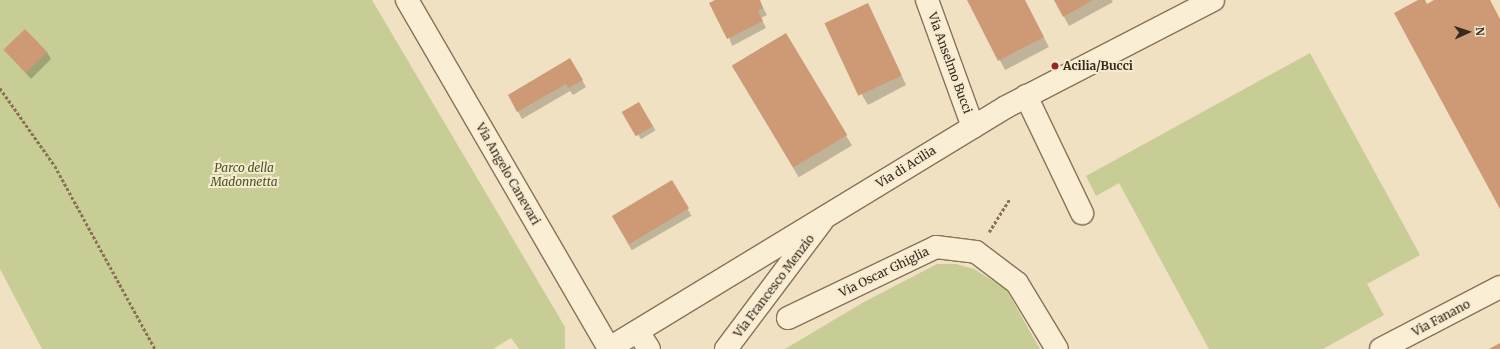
<!DOCTYPE html>
<html>
<head>
<meta charset="utf-8">
<style>
  body { margin:0 }
  #map { position:relative; width:1500px; height:349px; overflow:hidden; background:#efe1c1; font-family:Merriweather,serif }
  div>[style] { position:absolute }
  .green>* { inset:0; background:#c7cd95 }
  .shadow>* { inset:0; background:#0003; transform-origin:0 0 }
  .building>* { inset:0; background:#ce9a76; transform-origin:0 0 }
  .path>* { height:2.5px; margin-top:-1.25px; transform-origin:0; background:repeating-linear-gradient(90deg,#897258 0 3px,transparent 0 5px) }
  .roads { filter:drop-shadow(1px 0 #897258) drop-shadow(-1px 0 #897258) drop-shadow(0 1px #897258) drop-shadow(0 -1px #897258) }
  .minor>* { height:22px; margin:-11px; padding:0 11px; transform-origin:11px; border-radius:11px; background:#faeed5 }
  .tertiary>* { height:22px; margin:-11px; padding:0 11px; transform-origin:11px; border-radius:11px; background:#faeed5 }
  .dots>* { width:11px; height:11px; translate:-50% -50%; box-sizing:border-box; border:2px solid #f6ebd1; border-radius:50% }
  span { translate:-50% -50%; white-space:nowrap; text-align:center; line-height:1.15; -webkit-text-stroke:4px #f6ebd1; paint-order:stroke }
  .street-label { font-size:12px; color:#382a1d }
  .poi-label { font-size:12px; color:#382a1d; font-weight:700 }
  .left { translate:0 -50%; text-align:left }
  .park-label { font-size:12px; color:#495523; font-style:italic }
  .north { position:absolute; left:1448px; top:12px; width:40px; height:40px; -webkit-text-stroke:3px #f6ebd1; paint-order:stroke; rotate:87deg; font-size:11px; font-weight:700; line-height:16px; text-align:center; color:#382a1d }
  .north::after { content:''; display:block; margin:auto; width:14px; height:18px; background:#382a1d; clip-path:polygon(50% 0,100% 100%,50% 72%,0 100%) }
</style>
</head>
<body>
<div id="map">
  <div class="green">
    <i style="clip-path:polygon(0 0,372px 0,565px 327px,565px 349px,519px 349px,511px 338px,493px 349px,42px 349px,0 269px)"></i>
    <i style="clip-path:polygon(1310px 53px,1420px 255px,1367px 284px,1384px 315px,1323px 349px,1209px 349px,1119px 183px,1096px 196px,1086px 176px)"></i>
    <i style="clip-path:polygon(937px 264px,956px 264px,974px 269px,1006px 289px,1040px 349px,785px 349px,864px 302px)"></i>
  </div>
  <div class="shadow">
    <i style="clip-path:polygon(717px 0,759px 0,767px 15px,761px 18px,766px 28px,732px 46px)"></i>
    <i style="clip-path:polygon(969px 0,1024px 0,1049px 47px,1005px 70px)"></i>
    <i style="clip-path:polygon(1055px 0,1112px 0,1113px 2px,1069px 26px)"></i>
    <i style="clip-path:polygon(868px 4px,906px 85px,868px 105px,862px 95px)"></i>
    <i style="left:785px;top:34px;width:130px;height:62px;rotate:59deg"></i>
    <i style="clip-path:polygon(5px 50px,47px 52px,51px 59px,31px 79px)"></i>
    <i style="clip-path:polygon(570px 59px,586px 87px,573px 95px,570px 91px,522px 119px,509px 95px)"></i>
    <i style="left:639px;top:104px;width:31px;height:17px;rotate:58deg"></i>
    <i style="left:672px;top:182px;width:39px;height:69px;rotate:60deg"></i>
  </div>
  <div class="building">
    <i style="clip-path:polygon(715px 0,760px 0,763px 8px,758px 11px,763px 21px,727px 39px,709px 3px)"></i>
    <i style="clip-path:polygon(967px 0,1025px 0,1044px 37px,998px 61px)"></i>
    <i style="clip-path:polygon(1054px 0,1093px 0,1063px 17px)"></i>
    <i style="clip-path:polygon(1418px 0,1425px 0,1427px 4px,1434px 0,1490px 0,1500px 19px,1500px 209px,1394px 13px)"></i>
    <i style="left:868px;top:3px;width:80px;height:48px;rotate:65deg"></i>
    <i style="left:25px;top:29px;width:32px;height:30px;rotate:46deg"></i>
    <i style="left:786px;top:33px;width:119px;height:63px;rotate:59deg"></i>
    <i style="clip-path:polygon(570px 58px,583px 80px,568px 88px,566px 84px,517px 112px,508px 95px)"></i>
    <i style="left:639px;top:102px;width:28px;height:20px;rotate:60deg"></i>
    <i style="left:672px;top:180px;width:33px;height:70px;rotate:59deg"></i>
    <i style="clip-path:polygon(1500px 343px,1500px 349px,1489px 349px)"></i>
  </div>
  <div class="path">
    <i style="left:0;top:88px;width:95px;rotate:54.8deg"></i>
    <i style="left:55px;top:166px;width:209px;rotate:61.3deg"></i>
    <i style="left:989px;top:232px;width:39px;rotate:-58deg"></i>
  </div>
  <div class="roads">
    <div class="minor">
      <i style="left:407px;top:0;width:402px;rotate:59.9deg"></i>
      <i style="left:927px;top:0;width:135px;rotate:70.1deg"></i>
      <i style="left:1026px;top:96px;width:130px;rotate:64.4deg"></i>
      <i style="left:788px;top:318px;width:164px;rotate:-25.6deg"></i>
      <i style="left:936px;top:247px;width:40px;rotate:7.1deg"></i>
      <i style="left:976px;top:252px;width:51px;rotate:37.1deg"></i>
      <i style="left:1017px;top:283px;width:77px;rotate:58.8deg"></i>
      <i style="left:638px;top:332px;width:20px;rotate:57deg"></i>
      <i style="left:726px;top:349px;width:160px;rotate:-53.1deg"></i>
      <i style="left:1381px;top:349px;width:134px;rotate:-27.5deg"></i>
    </div>
    <div class="tertiary">
      <i style="left:608px;top:349px;width:466px;rotate:-31.3deg"></i>
      <i style="left:1006px;top:107px;width:233px;rotate:-27.3deg"></i>
    </div>
  </div>
  <div class="dots">
    <i style="left:1055px;top:66px;background:#992729"></i>
  </div>
  <div class="street-label">
    <span style="left:950px;top:63px;rotate:70deg">Via Anselmo Bucci</span>
    <span style="left:906px;top:167px;rotate:-32deg">Via di Acilia</span>
    <span style="left:508px;top:174px;rotate:60deg">Via Angelo Canevari</span>
    <span style="left:884px;top:272px;rotate:-26deg">Via Oscar Ghiglia</span>
    <span style="left:774px;top:286px;rotate:-53deg">Via Francesco Menzio</span>
    <span style="left:1441px;top:318px;rotate:-28deg">Via Fanano</span>
  </div>
  <div class="poi-label">
    <span class="left" style="left:1063px;top:66px">Acilia/Bucci</span>
  </div>
  <div class="park-label">
    <span style="left:244px;top:175px">Parco della<br>Madonnetta</span>
  </div>
  <div class="north">N</div>
</div>
</body>
</html>
